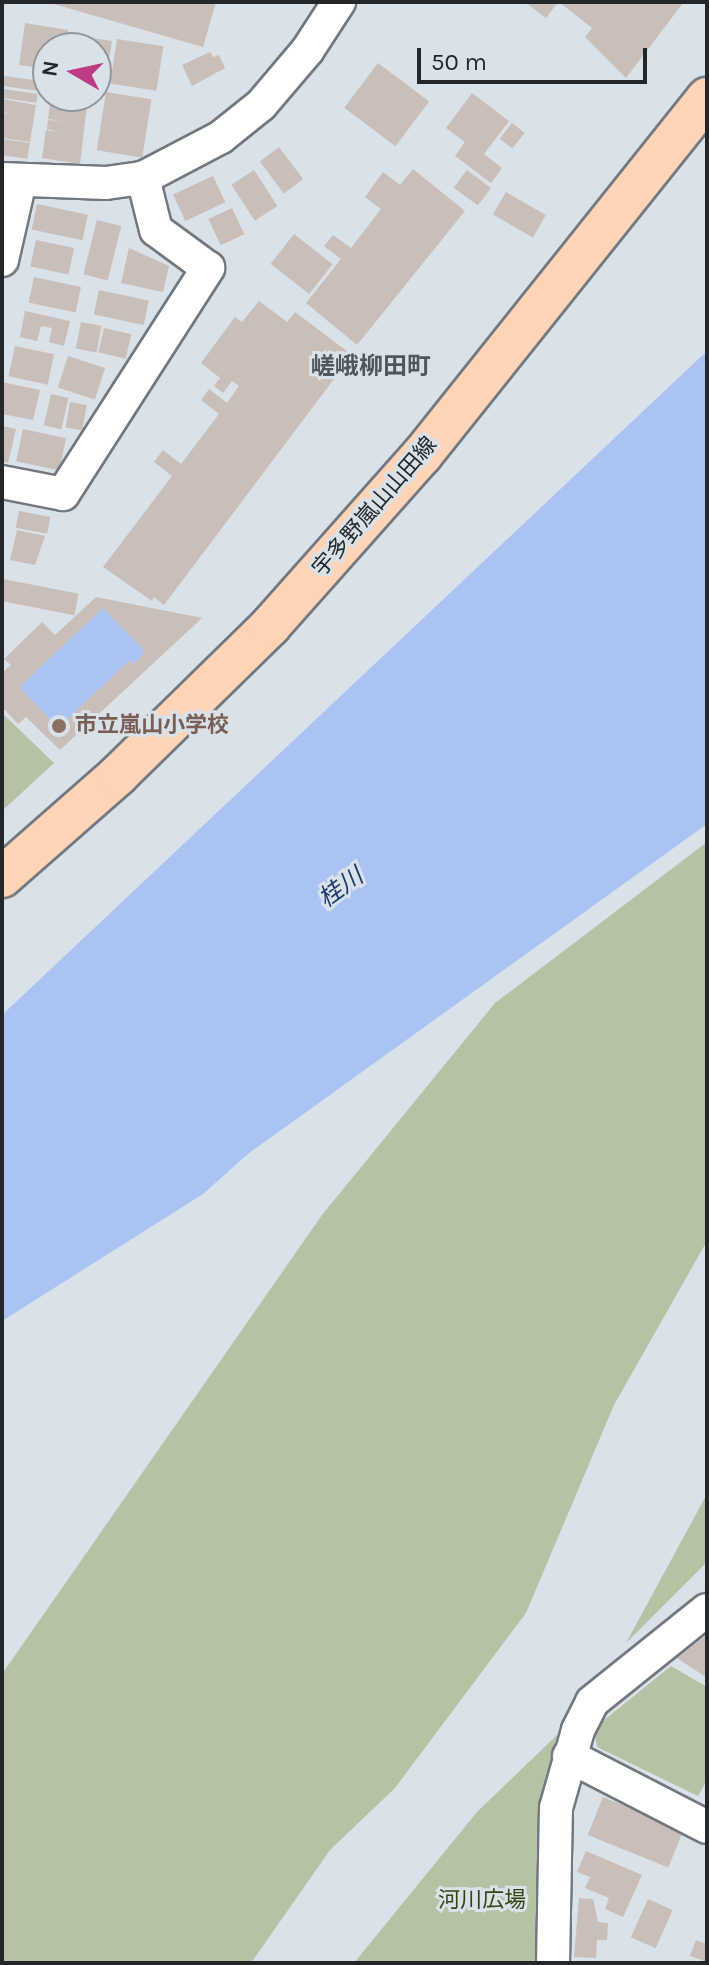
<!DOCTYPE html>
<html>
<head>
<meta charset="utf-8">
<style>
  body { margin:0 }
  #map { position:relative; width:709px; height:1965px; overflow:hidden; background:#d9e1e9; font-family:Karla,"Noto Sans JP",sans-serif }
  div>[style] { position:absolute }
  .green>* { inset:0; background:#b5c3a4 }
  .water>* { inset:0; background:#aac3f2 }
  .building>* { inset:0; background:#c9beb8; transform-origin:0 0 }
  .roads { filter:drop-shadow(2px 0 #717880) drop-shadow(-2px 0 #717880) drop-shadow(0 2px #717880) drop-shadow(0 -2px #717880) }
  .minor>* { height:32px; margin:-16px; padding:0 16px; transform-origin:16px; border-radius:16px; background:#fff }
  .major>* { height:40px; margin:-20px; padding:0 20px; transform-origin:20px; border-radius:20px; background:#fed3b6 }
  .dots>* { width:22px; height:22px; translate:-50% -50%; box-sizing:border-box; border:4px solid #d9e1e9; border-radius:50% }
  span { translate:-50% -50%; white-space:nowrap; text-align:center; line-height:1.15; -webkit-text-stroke:6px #d9e1e9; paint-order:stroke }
  .street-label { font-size:22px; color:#24272a }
  .education-label { font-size:22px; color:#785e54; font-weight:700 }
  .left { translate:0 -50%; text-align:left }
  .park-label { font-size:22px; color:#334610 }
  .neighbourhood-label { font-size:24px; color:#4f565d; font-weight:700 }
  .water-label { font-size:24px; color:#1d386f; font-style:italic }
  .frame { position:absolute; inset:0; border:4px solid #24272a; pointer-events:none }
  .north { position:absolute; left:32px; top:32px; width:80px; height:80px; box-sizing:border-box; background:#d9e1e9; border:2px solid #91979d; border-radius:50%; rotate:279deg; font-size:22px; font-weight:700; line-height:32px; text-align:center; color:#24272a }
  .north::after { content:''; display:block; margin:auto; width:28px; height:36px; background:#bc3b84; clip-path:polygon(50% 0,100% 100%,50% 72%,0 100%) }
  .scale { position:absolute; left:417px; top:48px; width:230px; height:36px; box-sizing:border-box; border:4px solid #24272a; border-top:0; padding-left:10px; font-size:24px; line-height:28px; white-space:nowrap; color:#24272a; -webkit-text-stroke:6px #d9e1e9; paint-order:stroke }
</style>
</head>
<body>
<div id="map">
  <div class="green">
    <i style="clip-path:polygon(2px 713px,54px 763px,2px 811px)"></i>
    <i style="clip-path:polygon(707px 842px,707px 1241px,614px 1405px,526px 1613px,395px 1788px,330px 1850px,251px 1963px,2px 1963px,2px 1674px,322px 1215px,495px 1003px)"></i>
    <i style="clip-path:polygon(707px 1494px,707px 1562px,626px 1643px)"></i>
    <i style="clip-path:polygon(671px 1666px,707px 1687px,707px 1780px,698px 1796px,597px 1747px,595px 1735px,603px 1721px)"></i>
    <i style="clip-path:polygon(557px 1735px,547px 1790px,540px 1963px,354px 1963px,477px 1812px)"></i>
  </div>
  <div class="water">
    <i style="clip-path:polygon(707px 351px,707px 824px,249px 1153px,203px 1194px,2px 1321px,2px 1015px)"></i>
    <i style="clip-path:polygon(103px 608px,143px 648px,143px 655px,133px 664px,129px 661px,58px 728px,19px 687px)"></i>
  </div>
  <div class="building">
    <i style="clip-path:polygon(47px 2px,216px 2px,203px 47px)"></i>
    <i style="clip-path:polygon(525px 2px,558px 2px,546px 18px)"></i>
    <i style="clip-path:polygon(559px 2px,682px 2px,683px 3px,626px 78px,585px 37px,592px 28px)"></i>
    <i style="clip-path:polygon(25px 23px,68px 30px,66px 48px,48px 48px,48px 69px,19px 65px)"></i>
    <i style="clip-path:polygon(70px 35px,112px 41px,106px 76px,96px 74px,96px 48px,68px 48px)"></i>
    <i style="left:117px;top:39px;width:47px;height:45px;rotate:9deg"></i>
    <i style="clip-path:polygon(210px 52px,213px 57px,219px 55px,225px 68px,192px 86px,182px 65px)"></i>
    <i style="left:378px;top:63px;width:64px;height:56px;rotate:37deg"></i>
    <i style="left:4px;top:76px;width:35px;height:10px;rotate:8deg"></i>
    <i style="left:3px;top:89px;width:35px;height:9px;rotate:8deg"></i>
    <i style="left:106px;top:92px;width:46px;height:59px;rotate:9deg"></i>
    <i style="clip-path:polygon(472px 93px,509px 121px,484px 154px,502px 168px,491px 183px,455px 156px,465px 142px,446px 128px)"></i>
    <i style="clip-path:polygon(51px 96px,88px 96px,80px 164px,42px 158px,46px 130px,60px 132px,47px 129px,48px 120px,62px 121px,48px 119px)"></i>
    <i style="clip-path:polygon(2px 99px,36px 105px,30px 142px,2px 138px,2px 113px,13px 114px,2px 112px)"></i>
    <i style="left:512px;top:123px;width:16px;height:20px;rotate:38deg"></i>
    <i style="left:2px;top:139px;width:28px;height:16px;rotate:8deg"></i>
    <i style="left:279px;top:147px;width:40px;height:24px;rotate:53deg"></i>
    <i style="clip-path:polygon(413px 169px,465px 211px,357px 345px,306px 303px,341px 259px,324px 246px,333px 235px,351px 248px,381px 209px,365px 197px,383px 172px,400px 185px)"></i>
    <i style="left:254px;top:170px;width:43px;height:27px;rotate:57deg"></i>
    <i style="left:467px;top:170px;width:30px;height:22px;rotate:37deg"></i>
    <i style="left:213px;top:176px;width:29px;height:44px;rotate:65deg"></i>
    <i style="left:506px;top:192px;width:46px;height:26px;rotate:30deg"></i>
    <i style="left:37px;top:204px;width:52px;height:26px;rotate:12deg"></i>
    <i style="left:232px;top:208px;width:29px;height:26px;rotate:65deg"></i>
    <i style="left:97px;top:220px;width:25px;height:56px;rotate:14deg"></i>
    <i style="left:294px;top:234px;width:49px;height:38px;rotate:38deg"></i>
    <i style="left:36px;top:240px;width:39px;height:27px;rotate:12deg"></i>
    <i style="clip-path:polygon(129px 248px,169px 266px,163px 292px,121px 283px)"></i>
    <i style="left:34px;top:277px;width:48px;height:26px;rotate:12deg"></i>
    <i style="left:99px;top:290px;width:51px;height:25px;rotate:12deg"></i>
    <i style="clip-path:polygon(259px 301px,287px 322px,295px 312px,352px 355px,164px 605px,154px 597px,152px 601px,103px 567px,172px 476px,154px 462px,163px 450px,181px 464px,219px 414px,201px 400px,209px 389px,227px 403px,239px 386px,232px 381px,223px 393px,214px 386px,220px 378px,201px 363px,235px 317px,242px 322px)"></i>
    <i style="clip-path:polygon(25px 311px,70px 321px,64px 346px,49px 342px,52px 328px,41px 326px,37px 341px,20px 337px)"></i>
    <i style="left:81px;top:322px;width:21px;height:27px;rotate:11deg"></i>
    <i style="left:104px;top:328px;width:28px;height:25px;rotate:13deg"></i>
    <i style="left:15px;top:346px;width:40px;height:31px;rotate:12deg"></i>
    <i style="left:68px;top:356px;width:39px;height:33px;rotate:18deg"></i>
    <i style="clip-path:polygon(2px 382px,40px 390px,33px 420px,2px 414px)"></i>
    <i style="left:51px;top:394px;width:18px;height:32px;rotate:13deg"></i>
    <i style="left:70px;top:402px;width:17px;height:26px;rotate:10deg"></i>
    <i style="clip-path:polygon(2px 426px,16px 429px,8px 463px,2px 461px)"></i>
    <i style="left:23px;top:429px;width:44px;height:33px;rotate:12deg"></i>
    <i style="left:19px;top:511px;width:32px;height:17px;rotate:11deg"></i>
    <i style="clip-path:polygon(17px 530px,45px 536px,35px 565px,10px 560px)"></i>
    <i style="left:3px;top:579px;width:77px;height:22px;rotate:11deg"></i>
    <i style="clip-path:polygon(evenodd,96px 597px,202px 618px,60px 750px,26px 717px,18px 724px,2px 707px,2px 673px,11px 665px,4px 659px,42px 622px,55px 635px,96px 597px,103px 608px,143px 648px,143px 655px,133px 664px,129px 661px,58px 728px,19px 687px,103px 608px)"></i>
    <i style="clip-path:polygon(707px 1635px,707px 1672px,704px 1676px,677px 1658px)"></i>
    <i style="left:603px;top:1797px;width:87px;height:41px;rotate:22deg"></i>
    <i style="clip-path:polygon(586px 1851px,642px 1875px,623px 1917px,605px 1909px,609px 1898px,585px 1888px,590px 1877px,577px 1872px)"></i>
    <i style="clip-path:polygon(579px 1898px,593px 1899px,598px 1922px,608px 1923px,607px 1940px,597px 1940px,596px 1958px,574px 1957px)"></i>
    <i style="left:648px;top:1899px;width:27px;height:42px;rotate:24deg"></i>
    <i style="clip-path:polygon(696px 1940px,707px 1944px,707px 1962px,690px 1956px)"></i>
  </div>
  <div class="roads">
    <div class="minor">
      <i style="left:2px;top:179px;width:104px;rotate:2.2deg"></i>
      <i style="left:106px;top:183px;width:37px;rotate:-8deg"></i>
      <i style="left:143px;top:178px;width:88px;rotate:-27.7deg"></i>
      <i style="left:221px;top:137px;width:51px;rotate:-38.7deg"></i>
      <i style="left:261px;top:105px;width:71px;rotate:-49.6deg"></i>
      <i style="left:307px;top:51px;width:59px;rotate:-56.9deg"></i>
      <i style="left:2px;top:260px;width:81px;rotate:-77.2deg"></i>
      <i style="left:2px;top:482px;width:62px;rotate:11.1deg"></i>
      <i style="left:63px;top:494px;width:269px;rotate:-57.3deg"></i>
      <i style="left:208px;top:268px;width:64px;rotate:-143.8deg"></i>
      <i style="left:156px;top:230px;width:54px;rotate:-104deg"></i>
      <i style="left:569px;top:1756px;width:155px;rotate:27.2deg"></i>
      <i style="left:553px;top:1963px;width:155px;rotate:-88.9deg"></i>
      <i style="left:556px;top:1808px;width:81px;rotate:-74.2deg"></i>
      <i style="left:578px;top:1730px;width:31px;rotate:-63deg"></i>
      <i style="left:592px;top:1702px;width:147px;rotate:-38.7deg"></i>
    </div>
    <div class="major">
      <i style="left:2px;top:877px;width:154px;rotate:-41.3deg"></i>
      <i style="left:118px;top:775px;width:213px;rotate:-44.4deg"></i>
      <i style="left:270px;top:626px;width:229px;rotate:-48.4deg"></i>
      <i style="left:422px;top:455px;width:457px;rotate:-51.4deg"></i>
    </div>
  </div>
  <div class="dots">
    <i style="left:59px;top:726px;background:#8d6e63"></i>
  </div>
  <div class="street-label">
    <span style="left:375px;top:507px;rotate:-49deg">宇多野嵐山山田線</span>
  </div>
  <div class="education-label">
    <span class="left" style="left:75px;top:726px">市立嵐山小学校</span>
  </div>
  <div class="park-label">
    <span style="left:482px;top:1901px">河川広場</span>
  </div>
  <div class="neighbourhood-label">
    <span style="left:371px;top:367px">嵯峨柳田町</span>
  </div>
  <div class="water-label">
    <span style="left:341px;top:888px;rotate:-36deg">桂川</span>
  </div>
  <div class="frame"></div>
  <div class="north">N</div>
  <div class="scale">50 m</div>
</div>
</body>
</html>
